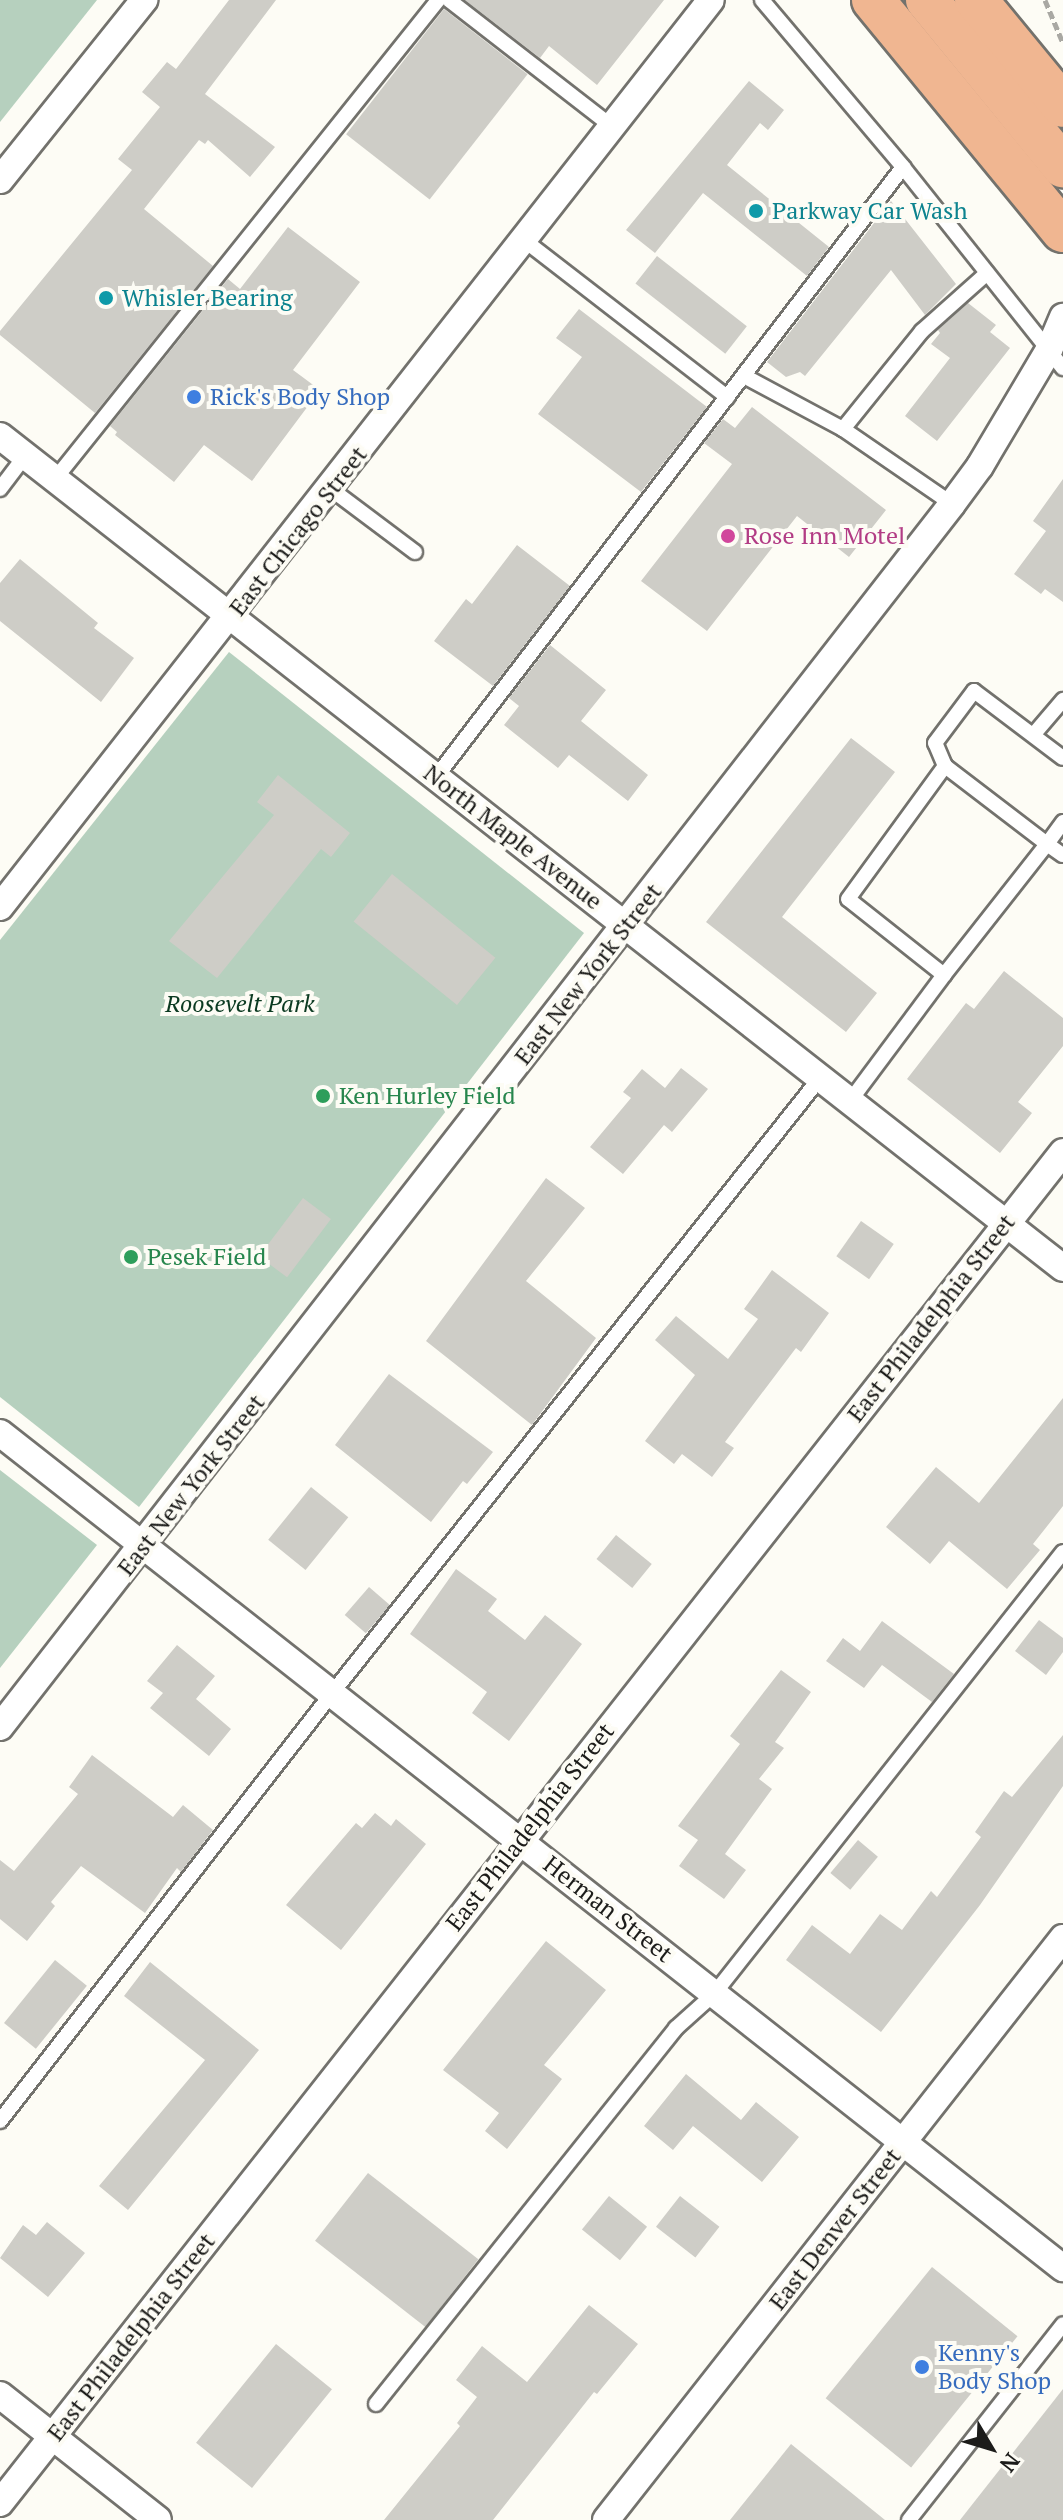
<!DOCTYPE html>
<html>
<head>
<meta charset="utf-8">
<style>
  body { margin:0 }
  #map { position:relative; width:1063px; height:2520px; overflow:hidden; background:#fdfcf5; font-family:"PT Serif",serif }
  div>[style] { position:absolute }
  .green>* { inset:0; background:#b6d0be }
  .building>* { inset:0; background:#cecdc7; transform-origin:0 0 }
  .path>* { height:5px; margin-top:-2.5px; transform-origin:0; background:repeating-linear-gradient(90deg,#a9a8a3 0 8px,transparent 0 12px) }
  .roads { filter:drop-shadow(2px 0 #73726d) drop-shadow(-2px 0 #73726d) drop-shadow(0 2px #73726d) drop-shadow(0 -2px #73726d) }
  .lane>* { height:14px; margin:-7px; padding:0 7px; transform-origin:7px; border-radius:7px; background:#fff }
  .street>* { height:26px; margin:-13px; padding:0 13px; transform-origin:13px; border-radius:13px; background:#fff }
  .primary>* { height:42px; margin:-21px; padding:0 21px; transform-origin:21px; border-radius:21px; background:#f0b691 }
  .dots>* { width:22px; height:22px; translate:-50% -50%; box-sizing:border-box; border:4px solid #fdfcf5; border-radius:50% }
  span { translate:-50% -50%; white-space:nowrap; text-align:center; line-height:1.15; -webkit-text-stroke:8px #fdfcf5; paint-order:stroke }
  .culture-label { font-size:24px; color:#0d838f }
  .left { translate:0 -50%; text-align:left }
  .shop-label { font-size:24px; color:#366cbe }
  .street-label { font-size:24px; color:#1c1c1a }
  .hotel-label { font-size:24px; color:#b23c85 }
  .park-label { font-size:24px; color:#0b3a21; font-style:italic }
  .leisure-label { font-size:24px; color:#27864d }
  .north { position:absolute; left:951px; top:2408px; width:80px; height:80px; -webkit-text-stroke:6px #fdfcf5; paint-order:stroke; rotate:128deg; font-size:22px; font-weight:700; line-height:32px; text-align:center; color:#1c1c1a }
  .north::after { content:''; display:block; margin:auto; width:28px; height:36px; background:#1c1c1a; clip-path:polygon(50% 0,100% 100%,50% 72%,0 100%) }
</style>
</head>
<body>
<div id="map">
  <div class="green">
    <i style="clip-path:polygon(0 0,97px 0,0 122px)"></i>
    <i style="clip-path:polygon(229px 652px,584px 933px,139px 1507px,0 1397px,0 940px)"></i>
    <i style="clip-path:polygon(0 1470px,97px 1545px,0 1668px)"></i>
  </div>
  <div class="building">
    <i style="clip-path:polygon(229px 0,276px 0,205px 94px,275px 147px,250px 177px,208px 140px,205px 144px,199px 140px,144px 209px,213px 266px,95px 413px,0 335px,0 331px,132px 170px,118px 159px,160px 107px,142px 92px,167px 62px,176px 69px)"></i>
    <i style="clip-path:polygon(465px 0,664px 0,597px 85px,549px 46px,540px 58px)"></i>
    <i style="left:444px;top:9px;width:106px;height:159px;rotate:38deg"></i>
    <i style="clip-path:polygon(749px 81px,784px 110px,768px 130px,760px 123px,727px 165px,829px 247px,807px 276px,703px 193px,655px 253px,626px 230px)"></i>
    <i style="clip-path:polygon(891px 201px,956px 284px,925px 315px,891px 270px,805px 376px,800px 372px,786px 377px,767px 362px)"></i>
    <i style="clip-path:polygon(288px 227px,360px 282px,293px 370px,320px 390px,252px 481px,204px 445px,174px 482px,115px 435px,117px 432px,110px 426px,228px 279px,240px 289px)"></i>
    <i style="left:657px;top:256px;width:114px;height:35px;rotate:38deg"></i>
    <i style="clip-path:polygon(968px 303px,996px 325px,990px 332px,1010px 348px,937px 441px,905px 416px,950px 358px,931px 344px,940px 333px,938px 330px)"></i>
    <i style="clip-path:polygon(579px 309px,707px 407px,641px 492px,538px 414px,582px 357px,556px 338px)"></i>
    <i style="clip-path:polygon(752px 407px,886px 510px,849px 557px,797px 516px,707px 631px,641px 581px,732px 464px,704px 443px,723px 419px,735px 428px)"></i>
    <i style="clip-path:polygon(1063px 479px,1063px 602px,1045px 589px,1041px 594px,1014px 574px,1046px 531px,1033px 521px)"></i>
    <i style="clip-path:polygon(517px 545px,570px 586px,493px 686px,434px 641px,466px 599px,472px 604px)"></i>
    <i style="clip-path:polygon(20px 559px,98px 623px,94px 628px,134px 658px,101px 702px,0 621px,0 583px)"></i>
    <i style="clip-path:polygon(550px 645px,606px 690px,581px 721px,648px 775px,628px 801px,569px 755px,558px 768px,504px 725px,519px 706px,509px 698px)"></i>
    <i style="clip-path:polygon(851px 738px,895px 772px,782px 917px,877px 993px,846px 1032px,706px 922px)"></i>
    <i style="clip-path:polygon(278px 775px,350px 833px,331px 857px,321px 849px,217px 978px,169px 941px,274px 815px,257px 802px)"></i>
    <i style="left:392px;top:874px;width:133px;height:61px;rotate:39deg"></i>
    <i style="clip-path:polygon(1004px 971px,1063px 1018px,1063px 1046px,1018px 1102px,1032px 1113px,1000px 1153px,907px 1079px,966px 1003px,974px 1009px)"></i>
    <i style="clip-path:polygon(681px 1068px,708px 1089px,672px 1132px,664px 1125px,623px 1174px,590px 1147px,631px 1098px,623px 1092px,642px 1069px,665px 1088px)"></i>
    <i style="clip-path:polygon(546px 1178px,585px 1208px,526px 1281px,596px 1338px,532px 1425px,426px 1341px)"></i>
    <i style="left:303px;top:1198px;width:35px;height:73px;rotate:37deg"></i>
    <i style="left:861px;top:1221px;width:40px;height:43px;rotate:35deg"></i>
    <i style="clip-path:polygon(772px 1270px,829px 1313px,801px 1352px,796px 1348px,725px 1442px,734px 1448px,712px 1477px,682px 1454px,674px 1464px,645px 1441px,695px 1375px,655px 1340px,676px 1316px,728px 1359px,758px 1319px,744px 1309px)"></i>
    <i style="clip-path:polygon(389px 1374px,493px 1452px,467px 1484px,463px 1481px,431px 1522px,335px 1445px)"></i>
    <i style="clip-path:polygon(1063px 1398px,1063px 1506px,1033px 1544px,1040px 1550px,1007px 1589px,949px 1541px,930px 1564px,886px 1527px,936px 1467px,979px 1503px)"></i>
    <i style="left:311px;top:1487px;width:48px;height:68px;rotate:39deg"></i>
    <i style="left:616px;top:1535px;width:46px;height:31px;rotate:39deg"></i>
    <i style="clip-path:polygon(456px 1569px,497px 1599px,488px 1611px,525px 1640px,545px 1615px,582px 1644px,509px 1741px,472px 1713px,487px 1692px,410px 1634px)"></i>
    <i style="left:369px;top:1587px;width:28px;height:37px;rotate:41deg"></i>
    <i style="clip-path:polygon(1039px 1620px,1063px 1638px,1063px 1652px,1046px 1675px,1015px 1651px)"></i>
    <i style="clip-path:polygon(882px 1621px,954px 1674px,932px 1702px,882px 1665px,864px 1688px,826px 1661px,843px 1638px,860px 1651px)"></i>
    <i style="clip-path:polygon(177px 1645px,215px 1676px,196px 1699px,231px 1729px,209px 1756px,150px 1708px,163px 1693px,147px 1681px)"></i>
    <i style="clip-path:polygon(781px 1670px,811px 1692px,775px 1742px,784px 1748px,759px 1779px,772px 1789px,725px 1854px,746px 1870px,724px 1899px,679px 1866px,698px 1840px,678px 1826px,740px 1744px,730px 1736px)"></i>
    <i style="clip-path:polygon(1063px 1735px,1063px 1786px,980px 1905px,881px 2032px,786px 1960px,812px 1925px,850px 1954px,880px 1914px,902px 1930px,931px 1891px,937px 1897px,981px 1837px,975px 1832px,1004px 1791px,1012px 1797px)"></i>
    <i style="clip-path:polygon(92px 1755px,173px 1817px,183px 1805px,213px 1830px,181px 1872px,177px 1868px,145px 1913px,81px 1866px,51px 1902px,55px 1906px,27px 1941px,0 1919px,0 1860px,14px 1871px,78px 1794px,69px 1787px)"></i>
    <i style="clip-path:polygon(375px 1813px,391px 1826px,396px 1819px,426px 1844px,341px 1950px,286px 1905px,356px 1823px,362px 1828px)"></i>
    <i style="left:858px;top:1840px;width:26px;height:43px;rotate:40deg"></i>
    <i style="clip-path:polygon(546px 1941px,606px 1990px,544px 2065px,562px 2079px,507px 2149px,485px 2131px,499px 2113px,443px 2070px)"></i>
    <i style="left:55px;top:1960px;width:41px;height:81px;rotate:39deg"></i>
    <i style="clip-path:polygon(150px 1962px,259px 2050px,128px 2210px,99px 2186px,205px 2060px,124px 1996px)"></i>
    <i style="clip-path:polygon(686px 2074px,741px 2120px,756px 2102px,799px 2137px,762px 2182px,693px 2126px,673px 2150px,644px 2126px)"></i>
    <i style="left:368px;top:2173px;width:140px;height:86px;rotate:38deg"></i>
    <i style="left:609px;top:2196px;width:49px;height:43px;rotate:39deg"></i>
    <i style="left:680px;top:2196px;width:50px;height:39px;rotate:38deg"></i>
    <i style="clip-path:polygon(47px 2222px,85px 2253px,48px 2297px,0 2258px,23px 2225px,36px 2235px)"></i>
    <i style="left:932px;top:2267px;width:110px;height:169px;rotate:39deg"></i>
    <i style="clip-path:polygon(589px 2305px,638px 2344px,597px 2394px,594px 2392px,493px 2520px,384px 2520px,460px 2426px,457px 2423px,477px 2397px,456px 2380px,482px 2346px,527px 2382px)"></i>
    <i style="left:276px;top:2344px;width:72px;height:127px;rotate:39deg"></i>
    <i style="clip-path:polygon(1063px 2389px,1063px 2520px,960px 2520px)"></i>
    <i style="clip-path:polygon(791px 2444px,885px 2520px,730px 2520px)"></i>
  </div>
  <div class="path">
    <i style="left:1045px;top:0;width:47px;rotate:67.3deg"></i>
  </div>
  <div class="roads">
    <div class="lane">
      <i style="left:449px;top:0;width:207px;rotate:37.8deg"></i>
      <i style="left:762px;top:0;width:219px;rotate:49.8deg"></i>
      <i style="left:903px;top:167px;width:257px;rotate:51.5deg"></i>
      <i style="left:524px;top:240px;width:257px;rotate:37.7deg"></i>
      <i style="left:744px;top:376px;width:112px;rotate:28.2deg"></i>
      <i style="left:843px;top:429px;width:126px;rotate:-51.1deg"></i>
      <i style="left:922px;top:331px;width:87px;rotate:-41.7deg"></i>
      <i style="left:843px;top:429px;width:132px;rotate:34.5deg"></i>
      <i style="left:55px;top:479px;width:613px;rotate:-51.35deg"></i>
      <i style="left:0;top:489px;width:41px;rotate:-52.9deg"></i>
      <i style="left:331px;top:489px;width:105px;rotate:36.9deg"></i>
      <i style="left:1034px;top:734px;width:45px;rotate:-49.5deg"></i>
      <i style="left:945px;top:766px;width:25px;rotate:-113deg"></i>
      <i style="left:935px;top:743px;width:65px;rotate:-53.1deg"></i>
      <i style="left:974px;top:691px;width:111px;rotate:37deg"></i>
      <i style="left:436px;top:777px;width:768px;rotate:-52.56deg"></i>
      <i style="left:1063px;top:822px;width:27px;rotate:126deg"></i>
      <i style="left:1047px;top:844px;width:167px;rotate:128.2deg"></i>
      <i style="left:944px;top:975px;width:122px;rotate:-141.6deg"></i>
      <i style="left:848px;top:899px;width:165px;rotate:-53.9deg"></i>
      <i style="left:945px;top:766px;width:128px;rotate:37.4deg"></i>
      <i style="left:1047px;top:844px;width:19px;rotate:35deg"></i>
      <i style="left:850px;top:1101px;width:157px;rotate:-53.3deg"></i>
      <i style="left:0;top:2121px;width:543px;rotate:-52.18deg"></i>
      <i style="left:333px;top:1692px;width:784px;rotate:-51.58deg"></i>
      <i style="left:376px;top:2404px;width:481px;rotate:-51.4deg"></i>
      <i style="left:676px;top:2028px;width:51px;rotate:-41.8deg"></i>
      <i style="left:714px;top:1994px;width:563px;rotate:-51.71deg"></i>
      <i style="left:909px;top:2520px;width:249px;rotate:-51.8deg"></i>
    </div>
    <div class="street">
      <i style="left:0;top:180px;width:231px;rotate:-51.3deg"></i>
      <i style="left:0;top:436px;width:1350px;rotate:38.05deg"></i>
      <i style="left:0;top:907px;width:1152px;rotate:-51.91deg"></i>
      <i style="left:0;top:1433px;width:1352px;rotate:38.15deg"></i>
      <i style="left:0;top:1727px;width:1550px;rotate:-52.1deg"></i>
      <i style="left:952px;top:504px;width:47px;rotate:-53.6deg"></i>
      <i style="left:980px;top:466px;width:135px;rotate:-59.3deg"></i>
      <i style="left:1049px;top:350px;width:36px;rotate:-67deg"></i>
      <i style="left:0;top:2395px;width:201px;rotate:38.3deg"></i>
      <i style="left:0;top:2503px;width:1719px;rotate:-51.8deg"></i>
      <i style="left:606px;top:2520px;width:740px;rotate:-51.86deg"></i>
    </div>
    <div class="primary">
      <i style="left:873px;top:0;width:299px;rotate:50.6deg"></i>
      <i style="left:927px;top:0;width:215px;rotate:50.7deg"></i>
      <i style="left:976px;top:0;width:137px;rotate:50.6deg"></i>
    </div>
  </div>
  <div class="dots">
    <i style="left:756px;top:211px;background:#0f9aa8"></i>
    <i style="left:106px;top:298px;background:#0f9aa8"></i>
    <i style="left:194px;top:397px;background:#3f7fe0"></i>
    <i style="left:728px;top:536px;background:#d1479c"></i>
    <i style="left:323px;top:1096px;background:#2e9e5b"></i>
    <i style="left:131px;top:1257px;background:#2e9e5b"></i>
    <i style="left:922px;top:2367px;background:#3f7fe0"></i>
  </div>
  <div class="culture-label">
    <span class="left" style="left:772px;top:211px">Parkway Car Wash</span>
    <span class="left" style="left:122px;top:298px">Whisler Bearing</span>
  </div>
  <div class="shop-label">
    <span class="left" style="left:210px;top:397px">Rick's Body Shop</span>
    <span class="left" style="left:938px;top:2367px">Kenny's<br>Body Shop</span>
  </div>
  <div class="street-label">
    <span style="left:298px;top:531px;rotate:-52deg">East Chicago Street</span>
    <span style="left:513px;top:837px;rotate:38deg">North Maple Avenue</span>
    <span style="left:588px;top:974px;rotate:-52deg">East New York Street</span>
    <span style="left:931px;top:1318px;rotate:-52deg">East Philadelphia Street</span>
    <span style="left:191px;top:1485px;rotate:-52deg">East New York Street</span>
    <span style="left:530px;top:1827px;rotate:-52deg">East Philadelphia Street</span>
    <span style="left:608px;top:1909px;rotate:38deg">Herman Street</span>
    <span style="left:835px;top:2229px;rotate:-52deg">East Denver Street</span>
    <span style="left:131px;top:2337px;rotate:-52deg">East Philadelphia Street</span>
  </div>
  <div class="hotel-label">
    <span class="left" style="left:744px;top:536px">Rose Inn Motel</span>
  </div>
  <div class="park-label">
    <span style="left:240px;top:1004px">Roosevelt Park</span>
  </div>
  <div class="leisure-label">
    <span class="left" style="left:339px;top:1096px">Ken Hurley Field</span>
    <span class="left" style="left:147px;top:1257px">Pesek Field</span>
  </div>
  <div class="north">N</div>
</div>
</body>
</html>
